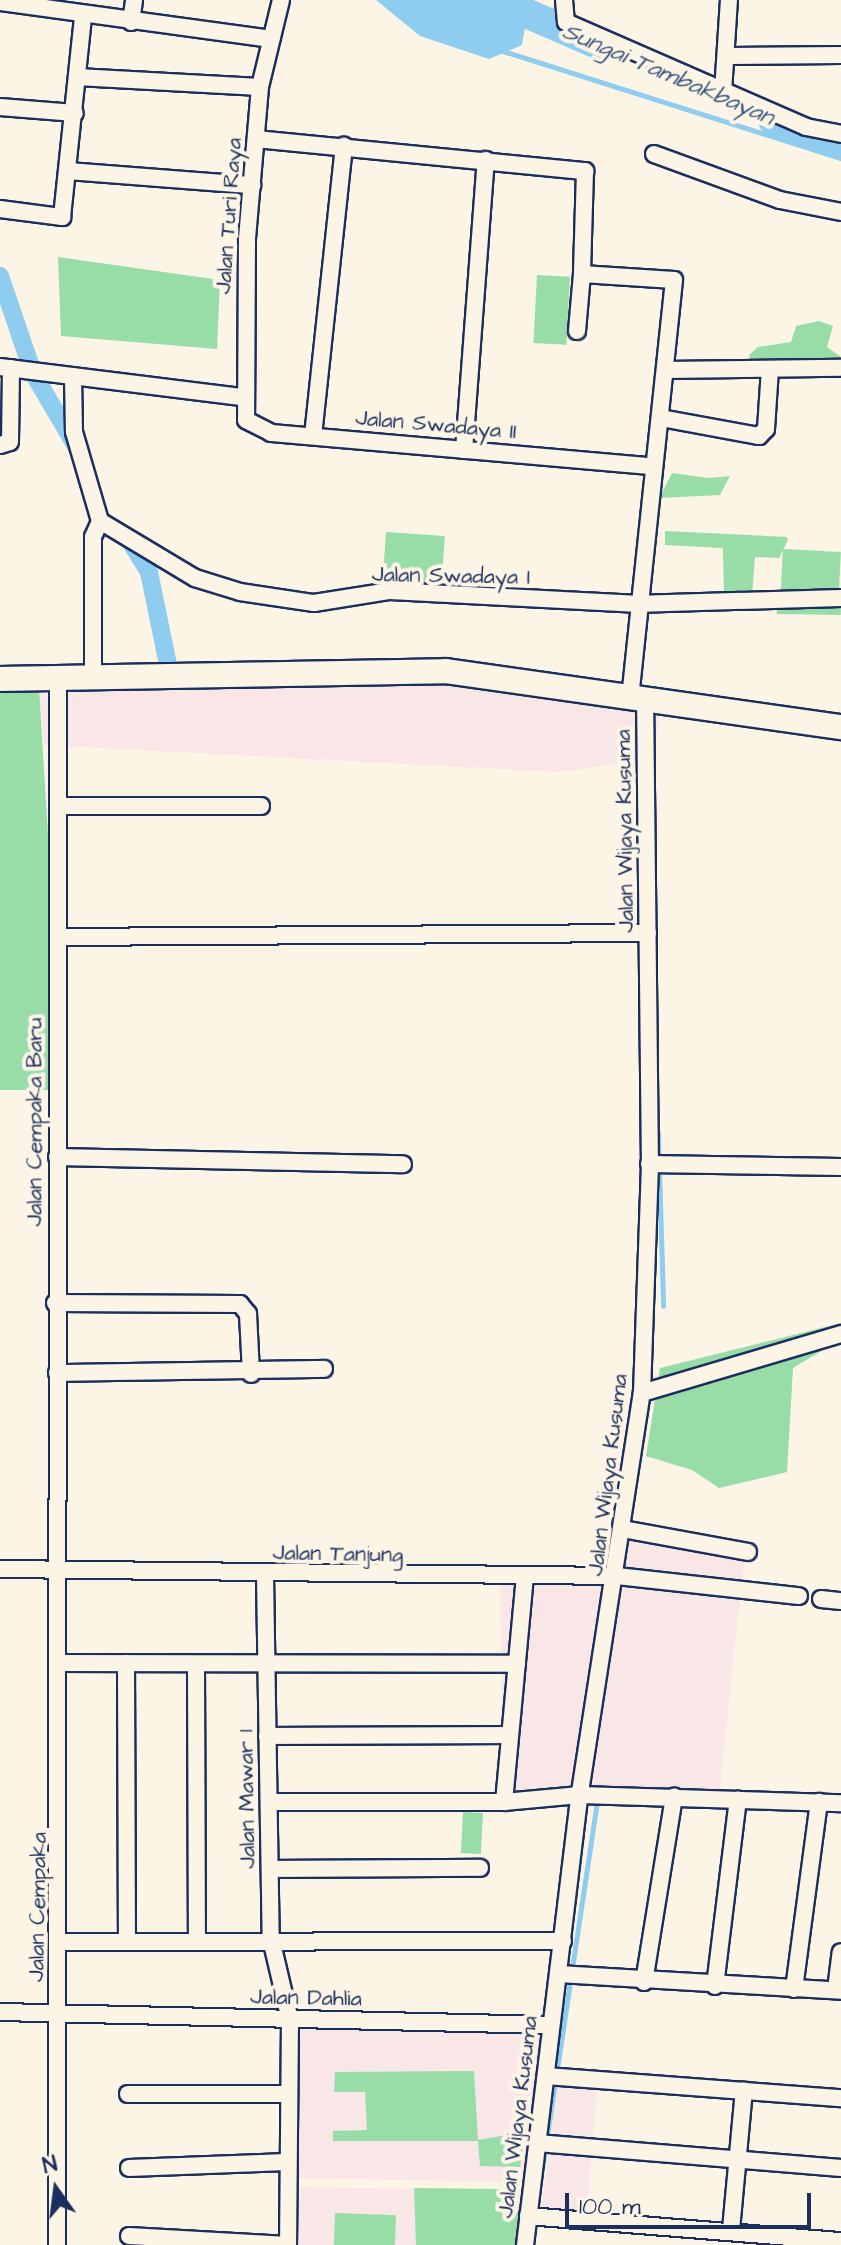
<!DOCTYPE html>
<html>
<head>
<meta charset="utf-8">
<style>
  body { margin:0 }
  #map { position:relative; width:841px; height:2245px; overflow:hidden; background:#fcf5e5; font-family:"Architects Daughter",sans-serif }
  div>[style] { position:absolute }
  .built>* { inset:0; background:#f9e6e6; transform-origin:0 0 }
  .green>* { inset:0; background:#98dca8; transform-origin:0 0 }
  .water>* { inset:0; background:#8ecdef }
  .stream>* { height:5px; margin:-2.5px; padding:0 2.5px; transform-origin:2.5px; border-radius:2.5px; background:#8ecdef }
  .canal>* { height:18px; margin:-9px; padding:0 9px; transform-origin:9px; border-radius:9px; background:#8ecdef }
  .river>* { height:30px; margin:-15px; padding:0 15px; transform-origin:15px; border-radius:15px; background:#8ecdef }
  .roads { filter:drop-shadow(2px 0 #1b2f5e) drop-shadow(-2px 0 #1b2f5e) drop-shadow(0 2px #1b2f5e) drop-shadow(0 -2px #1b2f5e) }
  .street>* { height:16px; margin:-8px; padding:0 8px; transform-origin:8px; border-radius:8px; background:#fcf5e5 }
  .secondary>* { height:24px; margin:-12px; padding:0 12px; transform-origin:12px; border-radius:12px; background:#fcf5e5 }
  span { translate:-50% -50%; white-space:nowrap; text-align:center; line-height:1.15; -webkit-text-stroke:8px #fcf5e5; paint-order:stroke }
  .street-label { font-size:22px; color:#1b2f5e }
  .water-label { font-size:24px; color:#385682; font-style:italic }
  .north { position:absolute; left:16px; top:2149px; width:80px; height:80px; -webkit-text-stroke:6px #fcf5e5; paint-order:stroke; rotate:346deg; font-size:22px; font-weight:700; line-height:32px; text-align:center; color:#1b2f5e }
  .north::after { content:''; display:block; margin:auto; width:28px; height:36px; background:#1b2f5e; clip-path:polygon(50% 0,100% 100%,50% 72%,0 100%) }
  .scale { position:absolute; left:565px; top:2193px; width:246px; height:36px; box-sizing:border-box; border:4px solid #1b2f5e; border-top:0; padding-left:10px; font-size:24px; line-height:28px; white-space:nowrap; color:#1b2f5e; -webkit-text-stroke:6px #fcf5e5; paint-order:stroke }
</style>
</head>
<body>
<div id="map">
  <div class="built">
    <i style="clip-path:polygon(243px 668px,662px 698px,653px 759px,556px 772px,44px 745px,39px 687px)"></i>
    <i style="clip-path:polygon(632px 1530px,745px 1550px,719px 1797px,585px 1786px,503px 1793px,500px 1580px,622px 1577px)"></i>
    <i style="left:294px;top:2024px;width:248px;height:154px;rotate:1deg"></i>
    <i style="clip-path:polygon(559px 2077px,598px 2080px,586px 2220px,540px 2216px)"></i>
    <i style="left:300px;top:2187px;width:221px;height:58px;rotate:1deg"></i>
  </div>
  <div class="green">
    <i style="clip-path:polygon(58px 257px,220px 280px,217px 349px,61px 336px)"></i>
    <i style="left:537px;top:275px;width:33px;height:68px;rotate:3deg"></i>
    <i style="clip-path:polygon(819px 321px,833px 326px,827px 347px,841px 357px,841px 371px,751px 367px,749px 355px,758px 347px,791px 342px,796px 326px)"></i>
    <i style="clip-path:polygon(672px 473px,709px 478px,730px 476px,720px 495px,659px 498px)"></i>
    <i style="clip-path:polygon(665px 531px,787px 537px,788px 540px,779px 558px,755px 557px,752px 596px,724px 596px,723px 548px,665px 545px)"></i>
    <i style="left:386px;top:532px;width:59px;height:51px;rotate:4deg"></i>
    <i style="left:783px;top:549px;width:58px;height:46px;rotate:3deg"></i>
    <i style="left:777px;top:600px;width:64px;height:14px;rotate:1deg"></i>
    <i style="clip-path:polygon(0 686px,39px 687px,54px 933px,53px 1090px,0 1090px)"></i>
    <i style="clip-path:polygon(841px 1323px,841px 1339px,793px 1368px,787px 1472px,719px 1488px,692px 1470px,646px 1456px,660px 1368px)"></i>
    <i style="left:463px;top:1812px;width:20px;height:41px;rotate:3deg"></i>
    <i style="clip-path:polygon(474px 2071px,478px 2140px,525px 2132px,520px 2167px,480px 2166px,478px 2141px,333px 2141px,333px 2131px,367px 2130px,365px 2092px,334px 2092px,335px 2072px)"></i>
    <i style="clip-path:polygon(414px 2188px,504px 2189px,502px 2211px,519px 2213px,516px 2245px,416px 2245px)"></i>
    <i style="left:335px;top:2213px;width:61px;height:32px;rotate:2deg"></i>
  </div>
  <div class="water">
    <i style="clip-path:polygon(376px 0,530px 0,522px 45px,489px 59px,420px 36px)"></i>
  </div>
  <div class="stream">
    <i style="left:500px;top:50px;width:358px;rotate:17.6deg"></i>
    <i style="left:658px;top:1133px;width:173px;rotate:88.3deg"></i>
    <i style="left:538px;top:2196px;width:400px;rotate:-81.5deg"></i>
  </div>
  <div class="canal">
    <i style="left:0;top:276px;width:102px;rotate:71.2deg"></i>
    <i style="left:33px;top:373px;width:87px;rotate:59.6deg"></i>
    <i style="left:126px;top:535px;width:44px;rotate:58.1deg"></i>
    <i style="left:149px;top:572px;width:104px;rotate:78.4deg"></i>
  </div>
  <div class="river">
    <i style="left:496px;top:0;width:110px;rotate:23.5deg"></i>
    <i style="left:773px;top:120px;width:72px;rotate:18.7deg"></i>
  </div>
  <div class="roads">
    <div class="street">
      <i style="left:281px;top:0;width:89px;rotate:103.6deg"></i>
      <i style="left:260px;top:87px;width:154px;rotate:94.9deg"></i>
      <i style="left:247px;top:240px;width:180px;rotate:90.3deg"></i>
      <i style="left:246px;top:420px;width:28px;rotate:27deg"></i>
      <i style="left:271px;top:433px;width:381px;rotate:5deg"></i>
      <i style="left:564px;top:0;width:22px;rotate:85deg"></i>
      <i style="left:566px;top:22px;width:262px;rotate:23.6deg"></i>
      <i style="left:806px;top:127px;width:36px;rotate:11deg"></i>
      <i style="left:1px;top:2px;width:273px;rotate:7.8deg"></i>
      <i style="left:131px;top:22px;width:22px;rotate:-82deg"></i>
      <i style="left:729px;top:56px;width:112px;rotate:-0.5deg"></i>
      <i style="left:77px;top:77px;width:183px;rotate:3.1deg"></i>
      <i style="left:723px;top:92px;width:92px;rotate:-86.3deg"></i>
      <i style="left:0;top:107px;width:75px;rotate:4.6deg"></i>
      <i style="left:256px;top:139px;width:331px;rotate:5.6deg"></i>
      <i style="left:585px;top:171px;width:103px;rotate:91.7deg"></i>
      <i style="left:582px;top:274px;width:92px;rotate:3.7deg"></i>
      <i style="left:674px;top:280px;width:423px;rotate:96deg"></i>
      <i style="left:654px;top:154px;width:134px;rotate:20.1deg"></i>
      <i style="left:780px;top:200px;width:62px;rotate:11.1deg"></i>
      <i style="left:68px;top:171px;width:185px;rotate:4.4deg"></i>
      <i style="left:0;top:209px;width:63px;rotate:7.4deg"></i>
      <i style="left:62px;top:217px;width:200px;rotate:-84deg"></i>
      <i style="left:577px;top:331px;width:57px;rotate:-85deg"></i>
      <i style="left:0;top:367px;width:243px;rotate:7.1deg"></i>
      <i style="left:665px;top:370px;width:176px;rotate:-0.7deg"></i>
      <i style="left:73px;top:376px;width:56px;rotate:89deg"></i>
      <i style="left:74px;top:432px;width:93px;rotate:73.7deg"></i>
      <i style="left:100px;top:521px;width:111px;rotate:31deg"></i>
      <i style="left:195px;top:578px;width:47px;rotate:17.3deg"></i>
      <i style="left:240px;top:592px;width:75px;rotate:8.5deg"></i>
      <i style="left:314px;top:603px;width:77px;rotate:-9deg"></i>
      <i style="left:390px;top:591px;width:245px;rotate:3deg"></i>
      <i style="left:635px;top:604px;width:206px;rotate:-1.7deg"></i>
      <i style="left:661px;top:418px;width:100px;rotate:10.4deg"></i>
      <i style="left:759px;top:436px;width:10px;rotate:-45deg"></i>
      <i style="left:766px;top:429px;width:60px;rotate:-86.2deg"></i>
      <i style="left:313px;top:436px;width:292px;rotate:-83.9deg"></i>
      <i style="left:0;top:445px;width:10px;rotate:-17deg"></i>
      <i style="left:10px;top:442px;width:74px;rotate:-89.2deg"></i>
      <i style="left:464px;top:450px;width:291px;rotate:-85.7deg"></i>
      <i style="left:93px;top:674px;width:137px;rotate:-90deg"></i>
      <i style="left:93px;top:537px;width:17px;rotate:-66deg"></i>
      <i style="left:58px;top:806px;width:203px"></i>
      <i style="left:58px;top:937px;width:590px;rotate:-0.39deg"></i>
      <i style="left:57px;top:1157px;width:346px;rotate:1.2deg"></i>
      <i style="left:649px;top:1164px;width:192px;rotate:0.9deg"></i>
      <i style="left:55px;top:1303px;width:185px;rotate:0.3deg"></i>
      <i style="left:240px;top:1304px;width:13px;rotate:51deg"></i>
      <i style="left:248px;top:1314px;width:60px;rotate:87.1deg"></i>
      <i style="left:57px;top:1373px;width:267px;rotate:-0.9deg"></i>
      <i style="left:642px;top:1393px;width:208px;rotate:-16.5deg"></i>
      <i style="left:623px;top:1529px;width:127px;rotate:10.4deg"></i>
      <i style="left:0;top:1569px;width:617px;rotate:0.65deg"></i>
      <i style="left:617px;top:1576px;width:183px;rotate:6.3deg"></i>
      <i style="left:265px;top:1575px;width:364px;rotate:89.1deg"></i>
      <i style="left:271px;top:1939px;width:83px;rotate:76.8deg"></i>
      <i style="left:290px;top:2020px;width:225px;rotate:90.5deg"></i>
      <i style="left:821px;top:1599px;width:20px;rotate:6deg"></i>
      <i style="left:58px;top:1663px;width:459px;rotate:0.1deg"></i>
      <i style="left:126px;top:1663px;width:277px;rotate:89.8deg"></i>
      <i style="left:196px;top:1666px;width:273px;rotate:89.8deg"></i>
      <i style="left:267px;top:1736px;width:243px;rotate:-0.2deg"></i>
      <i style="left:269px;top:1802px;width:235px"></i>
      <i style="left:504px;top:1802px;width:76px;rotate:-5.3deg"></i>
      <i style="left:580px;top:1795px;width:261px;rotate:1.8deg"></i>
      <i style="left:504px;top:1802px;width:226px;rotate:-84.7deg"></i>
      <i style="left:270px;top:1869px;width:210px;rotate:-0.3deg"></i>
      <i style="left:58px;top:1942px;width:505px;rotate:-0.11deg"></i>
      <i style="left:558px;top:1974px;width:284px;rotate:3.4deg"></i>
      <i style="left:644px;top:1982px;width:188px;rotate:-80.8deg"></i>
      <i style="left:715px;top:1986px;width:188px;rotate:-83deg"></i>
      <i style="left:794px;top:1989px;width:189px;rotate:-82.4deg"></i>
      <i style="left:836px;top:1990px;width:38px;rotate:-83deg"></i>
      <i style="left:0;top:2012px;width:551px;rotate:1.35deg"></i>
      <i style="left:546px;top:2076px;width:296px;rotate:4.3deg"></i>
      <i style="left:128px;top:2094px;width:161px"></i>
      <i style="left:537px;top:2143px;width:305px;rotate:4.7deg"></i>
      <i style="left:129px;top:2168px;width:158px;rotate:-2.2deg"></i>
      <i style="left:528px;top:2216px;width:314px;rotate:4.6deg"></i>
      <i style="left:731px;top:2230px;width:140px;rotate:-84.7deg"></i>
      <i style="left:129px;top:2236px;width:159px;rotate:3.2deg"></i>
      <i style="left:57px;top:2245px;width:1570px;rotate:-89.96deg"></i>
      <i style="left:525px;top:2245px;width:456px;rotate:-83.1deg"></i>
      <i style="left:580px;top:1792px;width:404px;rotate:-81.2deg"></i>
      <i style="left:642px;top:1393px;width:224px;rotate:-88deg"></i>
      <i style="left:650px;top:1169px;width:464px;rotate:-90.6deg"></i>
    </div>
    <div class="secondary">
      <i style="left:0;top:679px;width:446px;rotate:-1deg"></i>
      <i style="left:446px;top:671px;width:399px;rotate:8.1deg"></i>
    </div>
  </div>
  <div class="street-label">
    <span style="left:229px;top:216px;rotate:-86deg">Jalan Turi Raya</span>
    <span style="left:436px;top:425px;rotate:5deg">Jalan Swadaya II</span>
    <span style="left:451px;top:576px;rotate:1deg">Jalan Swadaya I</span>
    <span style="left:625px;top:831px;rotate:-91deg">Jalan Wijaya Kusuma</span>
    <span style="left:35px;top:1122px;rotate:-90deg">Jalan Cempaka Baru</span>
    <span style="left:608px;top:1475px;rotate:-83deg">Jalan Wijaya Kusuma</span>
    <span style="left:338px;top:1554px;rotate:1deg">Jalan Tanjung</span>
    <span style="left:247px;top:1799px;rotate:-91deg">Jalan Mawar 1</span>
    <span style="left:38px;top:1907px;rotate:-89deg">Jalan Cempaka</span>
    <span style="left:306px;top:1998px;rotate:1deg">Jalan Dahlia</span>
    <span style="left:518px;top:2117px;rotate:-83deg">Jalan Wijaya Kusuma</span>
  </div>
  <div class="water-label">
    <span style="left:668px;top:75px;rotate:23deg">Sungai Tambakbayan</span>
  </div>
  <div class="north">N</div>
  <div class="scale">100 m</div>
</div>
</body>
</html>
